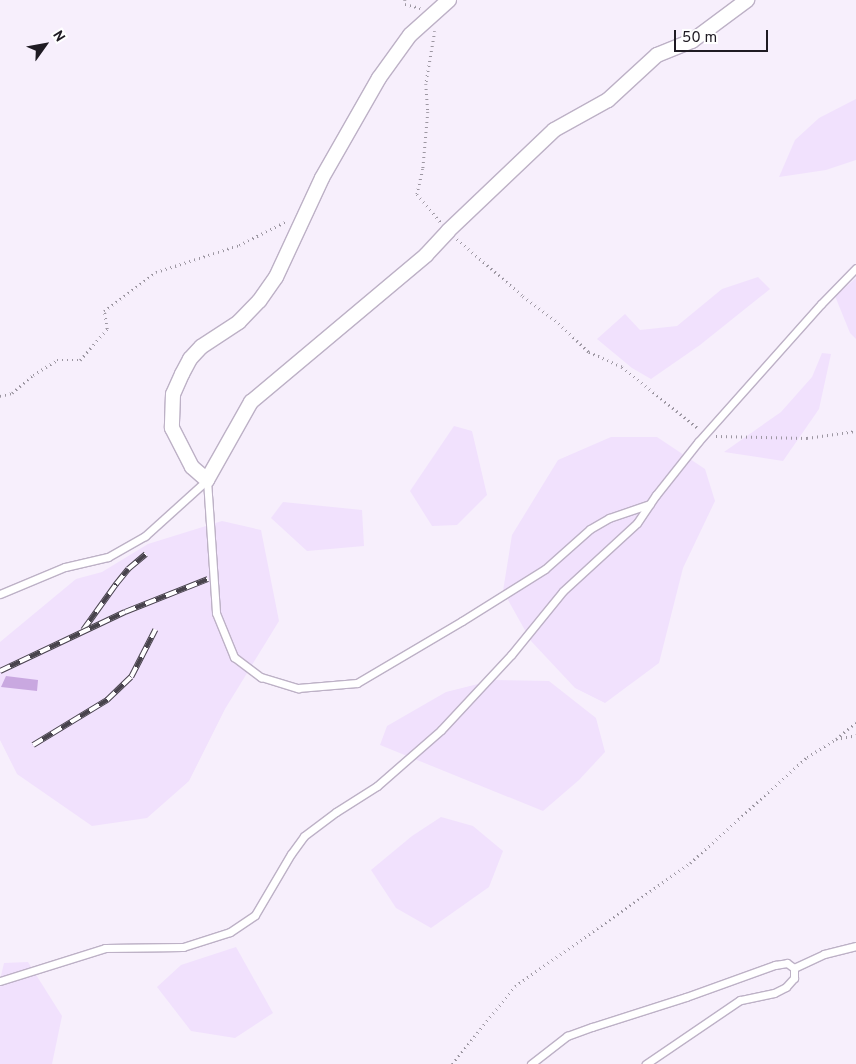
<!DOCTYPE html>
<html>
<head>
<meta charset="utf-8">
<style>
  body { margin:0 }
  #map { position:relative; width:856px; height:1064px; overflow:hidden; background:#f7effc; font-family:Overpass,sans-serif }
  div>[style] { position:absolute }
  .built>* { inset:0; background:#f1e1fd }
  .building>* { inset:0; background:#c9a8e0 }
  .path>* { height:2.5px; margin-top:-1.25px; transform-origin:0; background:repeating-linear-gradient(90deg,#9d97a2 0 1px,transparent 0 5px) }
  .roads { filter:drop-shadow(1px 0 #bdb1c6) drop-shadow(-1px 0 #bdb1c6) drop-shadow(0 1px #bdb1c6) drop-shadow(0 -1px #bdb1c6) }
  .service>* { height:7px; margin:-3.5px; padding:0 3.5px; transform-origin:3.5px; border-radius:3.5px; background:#fff }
  .minor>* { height:14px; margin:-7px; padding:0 7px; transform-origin:7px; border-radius:7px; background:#fff }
  .rail>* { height:5.5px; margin-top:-2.75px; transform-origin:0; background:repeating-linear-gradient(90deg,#fff 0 11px,#48434c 0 22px); box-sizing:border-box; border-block:1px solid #48434c }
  span { translate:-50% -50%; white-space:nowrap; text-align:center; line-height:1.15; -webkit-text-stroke:4px #fff; paint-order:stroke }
  .north { position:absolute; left:20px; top:20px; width:50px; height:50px; -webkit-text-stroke:4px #fff; paint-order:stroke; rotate:58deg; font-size:14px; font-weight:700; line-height:20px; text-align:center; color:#1f1b23 }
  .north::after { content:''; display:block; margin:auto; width:18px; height:22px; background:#1f1b23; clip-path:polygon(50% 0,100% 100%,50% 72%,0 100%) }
  .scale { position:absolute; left:674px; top:30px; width:94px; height:22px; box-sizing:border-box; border:2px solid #1f1b23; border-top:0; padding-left:6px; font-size:15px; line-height:18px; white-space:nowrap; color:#1f1b23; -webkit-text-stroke:4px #fff; paint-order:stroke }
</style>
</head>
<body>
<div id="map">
  <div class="built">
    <i style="clip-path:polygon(856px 99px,856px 160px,826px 170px,779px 177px,795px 140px,819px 118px)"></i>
    <i style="clip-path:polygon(758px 277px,770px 289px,700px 345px,651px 379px,632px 368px,597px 339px,625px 314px,640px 330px,677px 326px,722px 289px)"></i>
    <i style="clip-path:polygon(856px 278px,856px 339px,850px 333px,835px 296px)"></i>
    <i style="clip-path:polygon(822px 353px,831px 354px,819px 409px,783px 461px,724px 452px,781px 412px,812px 377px)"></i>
    <i style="clip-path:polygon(454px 426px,472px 431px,487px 495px,457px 525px,432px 526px,410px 491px)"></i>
    <i style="clip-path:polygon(611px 437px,657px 437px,705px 469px,715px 501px,683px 568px,659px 663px,605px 703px,575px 688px,531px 641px,503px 591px,512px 535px,558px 460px)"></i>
    <i style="clip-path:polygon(283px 502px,362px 510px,364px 546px,307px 551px,271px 518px)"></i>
    <i style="clip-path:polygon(222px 521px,261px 530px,279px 621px,225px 709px,189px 781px,147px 818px,92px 826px,17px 774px,0 740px,0 642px,76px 579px,102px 572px,148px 544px)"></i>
    <i style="clip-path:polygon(494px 680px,549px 681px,596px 718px,605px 752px,579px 780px,543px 811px,380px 745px,387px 726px,446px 692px)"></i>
    <i style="clip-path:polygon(441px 817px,473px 826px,503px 851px,489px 887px,431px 928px,396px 908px,371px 870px,412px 836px)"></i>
    <i style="clip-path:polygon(236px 947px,273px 1013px,235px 1038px,191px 1031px,157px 987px,181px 965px)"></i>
    <i style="clip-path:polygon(28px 962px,62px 1016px,52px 1064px,0 1064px,0 980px,4px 963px)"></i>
  </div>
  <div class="building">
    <i style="clip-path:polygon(6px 676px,38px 680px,37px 691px,1px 687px)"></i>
  </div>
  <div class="path">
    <i style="left:405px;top:0;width:4px;rotate:90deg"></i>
    <i style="left:405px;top:4px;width:16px;rotate:15deg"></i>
    <i style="left:435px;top:31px;width:54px;rotate:99.6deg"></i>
    <i style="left:426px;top:84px;width:28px;rotate:86deg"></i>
    <i style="left:428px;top:112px;width:57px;rotate:95deg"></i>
    <i style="left:423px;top:169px;width:26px;rotate:103deg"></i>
    <i style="left:417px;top:194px;width:38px;rotate:50deg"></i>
    <i style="left:457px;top:239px;width:87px;rotate:40.8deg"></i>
    <i style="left:523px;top:296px;width:40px;rotate:37deg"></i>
    <i style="left:555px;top:320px;width:47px;rotate:43.3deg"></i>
    <i style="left:589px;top:352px;width:36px;rotate:24deg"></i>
    <i style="left:622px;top:367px;width:99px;rotate:38.8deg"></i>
    <i style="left:0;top:396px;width:12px;rotate:-14deg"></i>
    <i style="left:12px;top:393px;width:28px;rotate:-41deg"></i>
    <i style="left:33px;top:375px;width:28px;rotate:-32deg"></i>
    <i style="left:57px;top:360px;width:23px"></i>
    <i style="left:80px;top:360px;width:41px;rotate:-48.9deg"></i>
    <i style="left:107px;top:329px;width:18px;rotate:-99deg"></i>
    <i style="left:104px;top:311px;width:65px;rotate:-36.9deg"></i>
    <i style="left:156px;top:272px;width:87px;rotate:-18deg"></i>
    <i style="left:239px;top:245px;width:54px;rotate:-26.6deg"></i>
    <i style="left:716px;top:436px;width:91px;rotate:1.3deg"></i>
    <i style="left:807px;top:438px;width:49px;rotate:-8.1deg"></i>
    <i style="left:836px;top:739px;width:26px;rotate:-40deg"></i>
    <i style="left:452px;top:1064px;width:100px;rotate:-51.1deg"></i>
    <i style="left:515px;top:986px;width:214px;rotate:-35.1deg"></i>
    <i style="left:690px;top:863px;width:158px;rotate:-42.2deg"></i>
    <i style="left:807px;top:757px;width:34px;rotate:-32deg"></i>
    <i style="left:836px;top:739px;width:20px;rotate:-11deg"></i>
  </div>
  <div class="roads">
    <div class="service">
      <i style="left:207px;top:480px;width:133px;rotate:86.1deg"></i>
      <i style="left:216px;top:613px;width:48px;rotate:67.8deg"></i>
      <i style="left:234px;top:657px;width:34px;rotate:37deg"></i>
      <i style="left:261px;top:677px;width:39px;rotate:17deg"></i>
      <i style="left:298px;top:688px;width:59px;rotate:-4.8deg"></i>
      <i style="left:357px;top:683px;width:122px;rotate:-30.6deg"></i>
      <i style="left:462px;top:621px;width:98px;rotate:-32.1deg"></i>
      <i style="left:545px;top:569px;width:60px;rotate:-41.6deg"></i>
      <i style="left:590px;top:529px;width:22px;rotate:-30deg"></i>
      <i style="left:609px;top:518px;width:43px;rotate:-18.9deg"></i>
      <i style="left:0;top:594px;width:70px;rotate:-22.6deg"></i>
      <i style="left:65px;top:567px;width:44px;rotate:-13.1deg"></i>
      <i style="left:108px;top:557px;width:43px;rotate:-29.6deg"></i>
      <i style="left:145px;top:536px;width:84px;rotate:-42.1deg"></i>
      <i style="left:794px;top:968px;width:33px;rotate:-25deg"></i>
      <i style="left:824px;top:954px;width:33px;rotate:-14deg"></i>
      <i style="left:0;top:981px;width:110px;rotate:-17.4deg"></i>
      <i style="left:105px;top:948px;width:78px;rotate:-0.7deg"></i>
      <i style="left:183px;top:947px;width:49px;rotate:-17.7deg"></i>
      <i style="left:230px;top:932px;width:30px;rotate:-34deg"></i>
      <i style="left:255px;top:915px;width:71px;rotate:-59.5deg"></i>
      <i style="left:291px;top:854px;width:22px;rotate:-54deg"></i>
      <i style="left:304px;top:836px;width:40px;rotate:-37deg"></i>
      <i style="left:336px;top:812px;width:49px;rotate:-32.4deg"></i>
      <i style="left:377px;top:786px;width:85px;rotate:-41.2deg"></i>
      <i style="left:441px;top:730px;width:103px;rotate:-47deg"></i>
      <i style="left:511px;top:655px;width:82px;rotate:-50.9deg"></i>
      <i style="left:563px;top:591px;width:100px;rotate:-42.6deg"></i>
      <i style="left:637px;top:523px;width:34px;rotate:-56deg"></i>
      <i style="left:656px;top:495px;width:68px;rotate:-51.6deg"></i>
      <i style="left:698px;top:442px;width:185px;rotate:-48.3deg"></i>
      <i style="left:821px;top:304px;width:50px;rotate:-45.8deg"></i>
      <i style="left:531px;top:1064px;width:46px;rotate:-37.9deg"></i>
      <i style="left:567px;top:1036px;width:27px;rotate:-20deg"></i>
      <i style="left:592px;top:1027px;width:99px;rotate:-17.7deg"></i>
      <i style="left:686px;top:997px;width:95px;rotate:-19.8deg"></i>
      <i style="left:775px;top:965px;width:12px;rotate:-9deg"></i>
      <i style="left:787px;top:963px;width:9px;rotate:36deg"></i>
      <i style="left:794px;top:968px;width:10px;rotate:90deg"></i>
      <i style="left:794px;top:978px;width:12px;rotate:132deg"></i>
      <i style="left:786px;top:987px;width:13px;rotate:153deg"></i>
      <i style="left:774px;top:993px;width:35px;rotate:168deg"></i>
      <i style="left:740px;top:1000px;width:114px;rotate:145.8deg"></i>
    </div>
    <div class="minor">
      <i style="left:449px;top:0;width:52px;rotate:138.1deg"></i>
      <i style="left:410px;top:35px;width:53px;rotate:125.8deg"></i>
      <i style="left:379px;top:78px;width:115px;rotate:119.7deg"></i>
      <i style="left:322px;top:178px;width:109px;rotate:114.9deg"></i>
      <i style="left:276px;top:277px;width:29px;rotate:125deg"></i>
      <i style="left:259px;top:301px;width:29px;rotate:134deg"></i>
      <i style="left:239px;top:322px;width:45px;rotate:146.7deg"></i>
      <i style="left:201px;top:347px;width:16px;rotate:133deg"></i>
      <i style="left:190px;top:359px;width:17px;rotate:118deg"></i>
      <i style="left:182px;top:374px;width:22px;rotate:114deg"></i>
      <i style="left:173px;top:394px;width:34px;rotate:92deg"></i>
      <i style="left:172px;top:428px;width:44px;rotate:62.9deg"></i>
      <i style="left:192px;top:467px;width:20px;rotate:41deg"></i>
      <i style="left:207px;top:480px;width:90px;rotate:-60.6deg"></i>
      <i style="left:251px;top:402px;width:229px;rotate:-40deg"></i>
      <i style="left:426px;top:255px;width:33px;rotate:-47deg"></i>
      <i style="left:448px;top:231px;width:146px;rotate:-43.6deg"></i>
      <i style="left:554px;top:130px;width:62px;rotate:-29.1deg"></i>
      <i style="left:608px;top:100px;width:67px;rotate:-42.6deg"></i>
      <i style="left:657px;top:55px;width:38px;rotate:-22deg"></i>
      <i style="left:692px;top:41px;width:69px;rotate:-36.7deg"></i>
    </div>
  </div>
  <div class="rail">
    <i style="left:83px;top:630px;width:57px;rotate:-54.3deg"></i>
    <i style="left:116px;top:584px;width:19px;rotate:-51deg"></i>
    <i style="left:128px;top:569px;width:23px;rotate:-40deg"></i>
    <i style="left:0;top:671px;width:138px;rotate:-25.3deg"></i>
    <i style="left:125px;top:612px;width:89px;rotate:-21.7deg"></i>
    <i style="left:33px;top:745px;width:87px;rotate:-31.3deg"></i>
    <i style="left:107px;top:700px;width:33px;rotate:-44deg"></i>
    <i style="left:131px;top:677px;width:53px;rotate:-62.9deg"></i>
  </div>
  <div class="north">N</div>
  <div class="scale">50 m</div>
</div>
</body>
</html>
